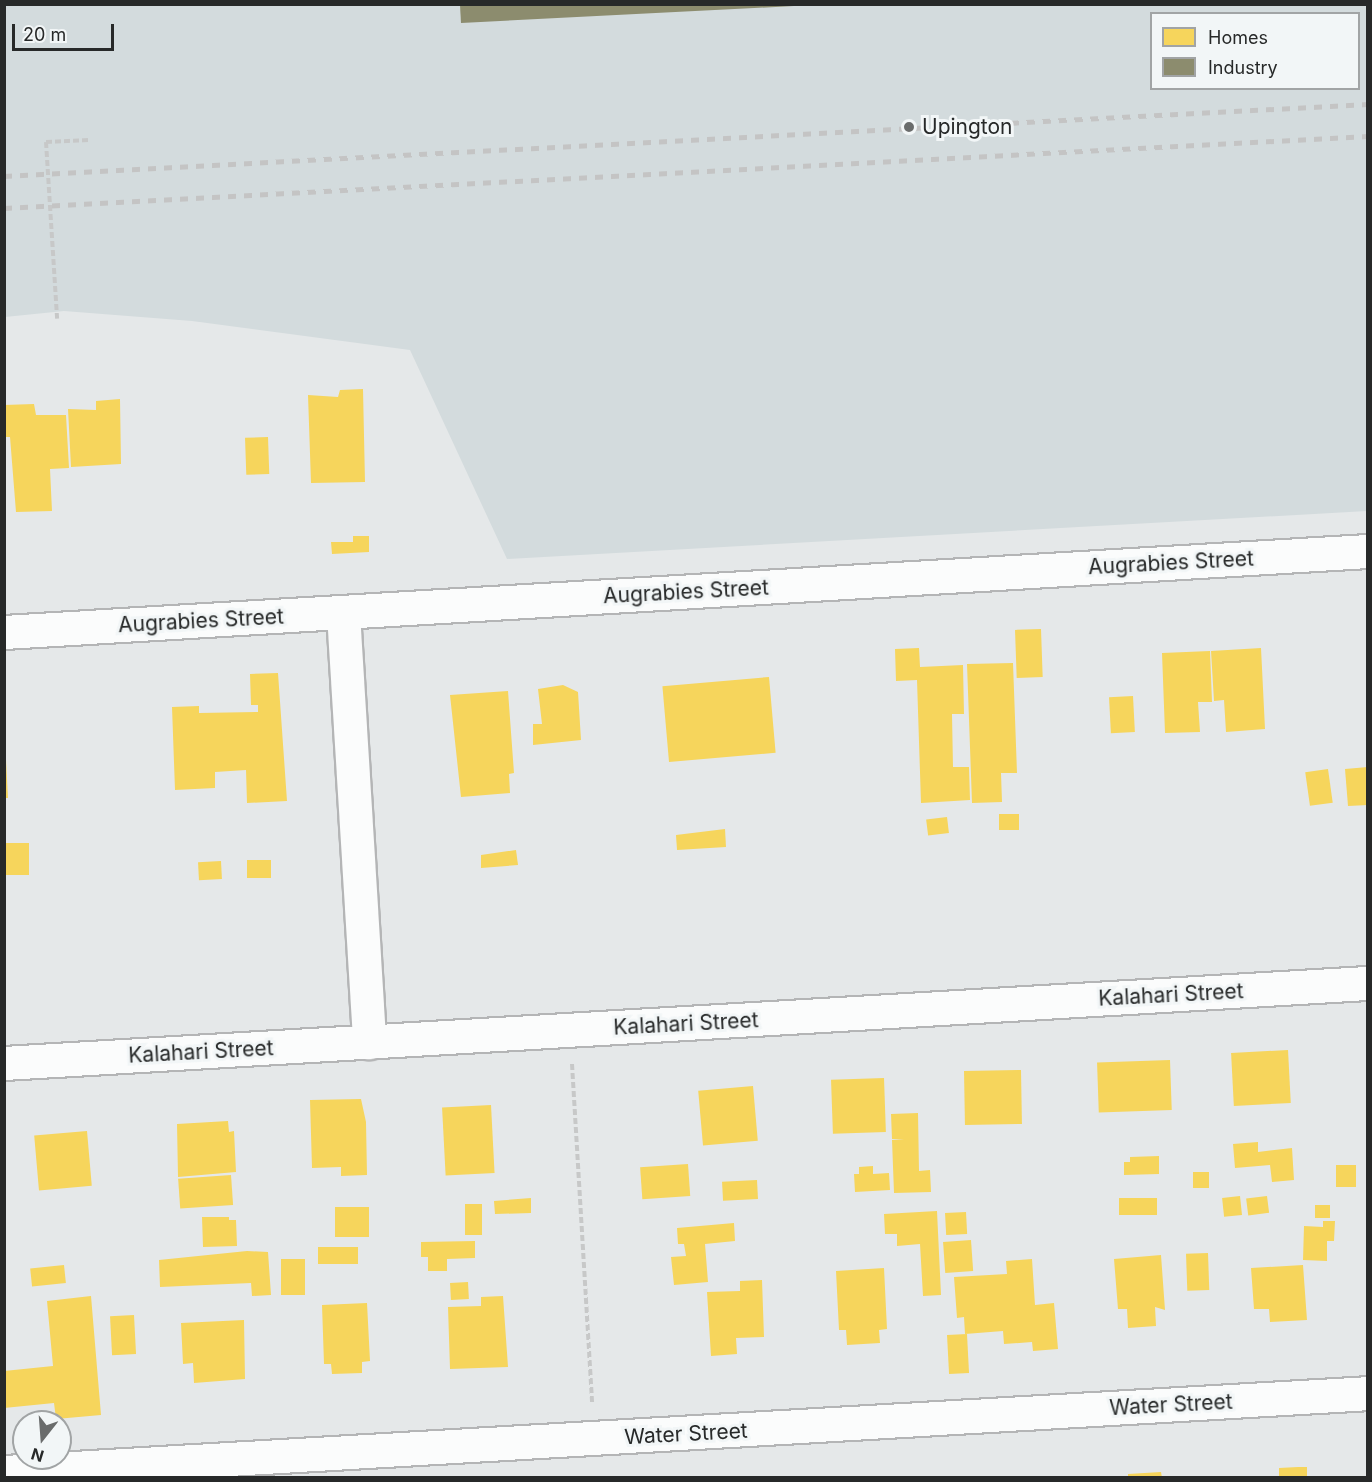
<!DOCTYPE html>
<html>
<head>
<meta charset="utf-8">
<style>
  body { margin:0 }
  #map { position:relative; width:1372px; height:1482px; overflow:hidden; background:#e5e8e9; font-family:Inter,sans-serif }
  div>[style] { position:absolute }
  .built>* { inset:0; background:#d3dbdd }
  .homes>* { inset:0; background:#f6d55c; transform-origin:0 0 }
  .industry>* { inset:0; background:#8c8c6e }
  .path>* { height:4px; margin-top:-2px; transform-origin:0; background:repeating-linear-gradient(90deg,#c7c8c8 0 6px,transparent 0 9px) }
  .roads { filter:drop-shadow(2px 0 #b4b5b6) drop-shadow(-2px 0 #b4b5b6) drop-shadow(0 2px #b4b5b6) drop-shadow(0 -2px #b4b5b6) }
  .minor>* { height:33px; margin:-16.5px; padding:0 16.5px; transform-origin:16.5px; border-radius:16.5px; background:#fbfcfc }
  .rail>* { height:4.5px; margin-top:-2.25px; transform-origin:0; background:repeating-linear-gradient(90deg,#c4c4c4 0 8px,transparent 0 16px) }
  .path-bridge>* { height:4px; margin-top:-2px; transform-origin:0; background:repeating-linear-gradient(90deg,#c7c8c8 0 6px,transparent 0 9px) }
  .dots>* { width:16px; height:16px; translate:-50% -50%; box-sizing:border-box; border:3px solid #f2f6f7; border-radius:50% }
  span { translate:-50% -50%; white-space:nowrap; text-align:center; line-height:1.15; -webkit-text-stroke:6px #f2f6f7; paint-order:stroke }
  .poi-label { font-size:21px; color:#272929 }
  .left { translate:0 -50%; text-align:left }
  .street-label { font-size:21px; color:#272929 }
  .frame { position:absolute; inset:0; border:6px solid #272929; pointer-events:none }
  .legend { position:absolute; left:1150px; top:12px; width:210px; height:78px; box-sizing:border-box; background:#f2f6f7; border:2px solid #a1a4a5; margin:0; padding:8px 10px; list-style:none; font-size:18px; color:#272929 }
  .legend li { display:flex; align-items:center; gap:12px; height:30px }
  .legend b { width:30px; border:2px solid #a1a4a5 }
  .north { position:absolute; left:12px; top:1410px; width:60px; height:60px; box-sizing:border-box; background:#f2f6f7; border:2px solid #a1a4a5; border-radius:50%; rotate:197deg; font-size:16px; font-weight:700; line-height:24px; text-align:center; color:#272929 }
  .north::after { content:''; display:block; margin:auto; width:21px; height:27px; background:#6a6c6c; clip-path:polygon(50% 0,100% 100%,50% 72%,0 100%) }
  .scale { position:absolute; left:12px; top:24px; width:102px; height:27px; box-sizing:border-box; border:3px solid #272929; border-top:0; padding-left:8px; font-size:18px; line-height:21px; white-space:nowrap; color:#272929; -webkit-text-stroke:4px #f2f6f7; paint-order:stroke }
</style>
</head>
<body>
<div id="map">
  <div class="built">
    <i style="clip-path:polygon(evenodd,5px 5px,1367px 5px,1367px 511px,507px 559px,410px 350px,192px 321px,64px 311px,5px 317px,5px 5px,1152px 14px,1358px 14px,1358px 88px,1152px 88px,1152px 14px)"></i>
  </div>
  <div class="homes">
    <i style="clip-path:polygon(363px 389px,365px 482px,311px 483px,308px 395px,338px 397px,340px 390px)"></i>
    <i style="clip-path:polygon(120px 399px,121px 464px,71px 467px,68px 409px,96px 410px,96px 401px)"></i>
    <i style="clip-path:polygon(34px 404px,36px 415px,66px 415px,69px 468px,50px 469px,52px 511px,16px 512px,10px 437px,4px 437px,4px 405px)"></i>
    <i style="left:268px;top:437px;width:37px;height:23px;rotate:88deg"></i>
    <i style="clip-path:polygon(353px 536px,369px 536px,369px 552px,332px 554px,331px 542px,353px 542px)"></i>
    <i style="left:1041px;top:629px;width:48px;height:26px;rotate:88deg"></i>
    <i style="clip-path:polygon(919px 648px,920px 667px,963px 665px,964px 714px,952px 714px,953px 767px,969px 767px,970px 800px,921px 803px,917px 680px,896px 681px,895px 649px)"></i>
    <i style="clip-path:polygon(1261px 648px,1265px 729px,1226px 732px,1224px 700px,1214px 701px,1211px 651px)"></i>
    <i style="clip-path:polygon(1210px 651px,1212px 702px,1198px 702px,1200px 732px,1165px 733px,1162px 653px)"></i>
    <i style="clip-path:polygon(1013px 663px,1017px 773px,1001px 773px,1002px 802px,972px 803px,967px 664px)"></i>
    <i style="clip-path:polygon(278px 673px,287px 801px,247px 803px,246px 770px,215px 772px,215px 788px,175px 790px,172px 707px,199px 706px,199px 713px,258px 712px,258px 705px,251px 705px,250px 674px)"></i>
    <i style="left:769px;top:677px;width:76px;height:107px;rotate:85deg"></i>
    <i style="clip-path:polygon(563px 685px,578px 692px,581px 740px,533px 745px,533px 724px,542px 724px,538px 689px)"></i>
    <i style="clip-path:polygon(508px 691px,514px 773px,509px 774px,510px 793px,461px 797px,450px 695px)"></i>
    <i style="left:1133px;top:696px;width:36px;height:24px;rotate:87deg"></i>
    <i style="clip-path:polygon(4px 760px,6px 760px,8px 798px,4px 798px)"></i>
    <i style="clip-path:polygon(1368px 767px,1368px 805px,1348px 806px,1345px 769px)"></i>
    <i style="left:1328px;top:769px;width:34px;height:23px;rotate:82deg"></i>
    <i style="left:999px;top:814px;width:20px;height:16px"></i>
    <i style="left:947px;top:817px;width:16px;height:21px;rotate:83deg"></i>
    <i style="clip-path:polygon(725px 829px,726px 847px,677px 850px,676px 835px)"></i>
    <i style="left:4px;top:843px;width:25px;height:32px"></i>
    <i style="clip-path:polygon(516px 850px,518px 865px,481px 868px,481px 855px)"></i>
    <i style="left:271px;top:860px;width:18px;height:24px;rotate:90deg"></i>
    <i style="left:221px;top:861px;width:18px;height:23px;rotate:87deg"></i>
    <i style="left:1288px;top:1050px;width:53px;height:57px;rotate:87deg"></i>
    <i style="left:1170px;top:1060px;width:50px;height:73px;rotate:88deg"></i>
    <i style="left:1021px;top:1070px;width:54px;height:57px;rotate:89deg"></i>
    <i style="left:884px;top:1078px;width:54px;height:53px;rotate:88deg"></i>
    <i style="left:753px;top:1086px;width:55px;height:55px;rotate:85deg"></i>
    <i style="clip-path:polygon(361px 1099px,366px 1122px,367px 1175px,341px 1176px,341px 1167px,312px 1168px,310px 1100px)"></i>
    <i style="left:491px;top:1105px;width:68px;height:49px;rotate:87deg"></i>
    <i style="clip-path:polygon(918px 1113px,919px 1171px,930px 1170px,931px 1192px,894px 1193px,892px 1140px,904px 1140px,892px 1139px,891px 1114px)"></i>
    <i style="clip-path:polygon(228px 1121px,229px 1132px,234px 1131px,236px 1172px,178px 1177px,177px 1124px)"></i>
    <i style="left:87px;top:1131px;width:55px;height:53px;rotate:85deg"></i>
    <i style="clip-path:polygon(1258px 1142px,1258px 1152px,1292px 1148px,1294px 1180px,1272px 1182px,1270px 1165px,1235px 1168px,1233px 1144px)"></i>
    <i style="clip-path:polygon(1159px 1156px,1159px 1174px,1124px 1175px,1124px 1162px,1130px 1162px,1130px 1157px)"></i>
    <i style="left:688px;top:1164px;width:32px;height:48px;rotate:86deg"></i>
    <i style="left:1336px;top:1165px;width:20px;height:22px"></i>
    <i style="clip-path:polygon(873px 1166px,873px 1174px,889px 1173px,890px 1190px,855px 1192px,854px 1174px,859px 1174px,859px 1167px)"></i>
    <i style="left:1193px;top:1172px;width:16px;height:16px"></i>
    <i style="left:231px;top:1175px;width:30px;height:53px;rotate:86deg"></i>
    <i style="left:757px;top:1180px;width:19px;height:35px;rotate:87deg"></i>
    <i style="left:1240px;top:1196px;width:19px;height:18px;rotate:84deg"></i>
    <i style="left:1267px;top:1196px;width:17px;height:21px;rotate:83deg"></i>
    <i style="clip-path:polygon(531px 1198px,531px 1213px,495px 1214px,494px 1201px)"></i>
    <i style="left:1157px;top:1198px;width:17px;height:38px;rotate:90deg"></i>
    <i style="left:465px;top:1204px;width:17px;height:31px"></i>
    <i style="left:1315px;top:1205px;width:15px;height:13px"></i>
    <i style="left:335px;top:1207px;width:34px;height:30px"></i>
    <i style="clip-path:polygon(937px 1211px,941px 1295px,923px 1296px,920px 1244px,897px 1246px,897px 1234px,885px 1234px,884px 1214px)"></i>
    <i style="left:966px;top:1212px;width:22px;height:21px;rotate:87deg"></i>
    <i style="clip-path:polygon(202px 1217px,229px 1217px,229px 1220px,236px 1220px,237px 1246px,203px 1247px)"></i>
    <i style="clip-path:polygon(1323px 1221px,1335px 1221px,1334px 1241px,1327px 1241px,1327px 1261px,1303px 1260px,1304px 1226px,1323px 1227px)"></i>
    <i style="clip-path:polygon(734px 1223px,735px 1241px,705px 1244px,708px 1282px,674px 1285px,671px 1257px,686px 1256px,684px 1244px,678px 1244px,677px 1228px)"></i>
    <i style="left:971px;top:1240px;width:31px;height:28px;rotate:86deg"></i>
    <i style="clip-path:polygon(475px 1241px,475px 1258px,447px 1259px,447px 1271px,428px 1271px,428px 1257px,421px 1257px,421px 1242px)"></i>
    <i style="left:358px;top:1247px;width:17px;height:40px;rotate:90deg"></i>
    <i style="clip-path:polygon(247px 1251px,268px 1252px,271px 1295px,252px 1296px,251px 1283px,160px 1287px,159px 1260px)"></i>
    <i style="left:1208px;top:1253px;width:37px;height:22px;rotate:88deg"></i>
    <i style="clip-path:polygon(1161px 1255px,1165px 1310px,1155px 1307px,1156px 1326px,1128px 1328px,1127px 1309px,1118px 1309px,1114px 1259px)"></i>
    <i style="left:281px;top:1259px;width:24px;height:36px"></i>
    <i style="clip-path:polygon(1032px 1259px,1035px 1305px,1054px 1303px,1058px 1349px,1033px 1351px,1032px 1342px,1004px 1344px,1003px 1331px,965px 1334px,964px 1317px,957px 1318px,954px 1277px,1007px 1274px,1006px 1261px)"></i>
    <i style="left:64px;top:1265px;width:18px;height:34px;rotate:84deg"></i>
    <i style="clip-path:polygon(1303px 1265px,1307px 1320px,1270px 1322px,1269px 1309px,1254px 1309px,1251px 1268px)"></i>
    <i style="clip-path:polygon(884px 1268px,887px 1329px,879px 1330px,880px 1343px,847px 1345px,846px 1330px,839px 1330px,836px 1271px)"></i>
    <i style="clip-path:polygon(762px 1280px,764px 1337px,736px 1338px,737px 1354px,711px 1356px,707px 1292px,740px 1291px,740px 1281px)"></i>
    <i style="left:468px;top:1282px;width:17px;height:18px;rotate:87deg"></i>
    <i style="clip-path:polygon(91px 1296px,101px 1415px,56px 1419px,54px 1403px,4px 1408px,4px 1371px,53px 1366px,47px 1301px)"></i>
    <i style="clip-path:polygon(503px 1296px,508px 1367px,450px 1369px,448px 1307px,481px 1306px,481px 1297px)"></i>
    <i style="clip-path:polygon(367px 1303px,370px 1361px,362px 1362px,362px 1373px,332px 1374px,331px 1364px,324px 1364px,322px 1305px)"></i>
    <i style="left:134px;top:1315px;width:39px;height:24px;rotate:87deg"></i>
    <i style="clip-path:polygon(244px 1320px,245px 1379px,194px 1383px,193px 1363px,183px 1364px,181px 1323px)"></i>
    <i style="left:967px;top:1334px;width:39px;height:20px;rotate:87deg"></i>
    <i style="clip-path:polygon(1298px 1467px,1307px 1467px,1307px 1478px,1279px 1478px,1279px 1468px)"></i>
    <i style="clip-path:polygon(1161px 1472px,1162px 1478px,1128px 1478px,1128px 1474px)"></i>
  </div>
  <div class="industry">
    <i style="clip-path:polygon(460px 5px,794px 5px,794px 6px,461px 23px)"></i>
  </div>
  <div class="path">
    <i style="left:46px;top:142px;width:43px;rotate:-2.7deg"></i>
    <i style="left:572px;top:1064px;width:341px;rotate:86.6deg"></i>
  </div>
  <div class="roads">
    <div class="minor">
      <i style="left:343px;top:613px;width:430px;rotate:86.5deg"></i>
      <i style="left:4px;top:632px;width:1366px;rotate:-3.4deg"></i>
      <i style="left:4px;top:1063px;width:1366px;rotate:-3.36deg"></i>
      <i style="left:4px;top:1472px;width:1366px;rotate:-3.31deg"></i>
    </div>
  </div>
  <div class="rail">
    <i style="left:4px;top:176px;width:1366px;rotate:-3.02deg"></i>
    <i style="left:4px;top:208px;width:1366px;rotate:-3.02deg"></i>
  </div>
  <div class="path-bridge">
    <i style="left:46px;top:142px;width:177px;rotate:86.4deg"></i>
  </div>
  <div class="dots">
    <i style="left:909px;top:127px;background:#6a6c6c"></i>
  </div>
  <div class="poi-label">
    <span class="left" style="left:922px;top:127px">Upington</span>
  </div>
  <div class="street-label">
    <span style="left:1171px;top:563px;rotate:-3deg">Augrabies Street</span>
    <span style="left:686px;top:592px;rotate:-3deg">Augrabies Street</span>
    <span style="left:201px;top:621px;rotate:-3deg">Augrabies Street</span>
    <span style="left:1171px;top:995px;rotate:-3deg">Kalahari Street</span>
    <span style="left:686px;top:1024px;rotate:-3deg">Kalahari Street</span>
    <span style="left:201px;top:1052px;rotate:-3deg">Kalahari Street</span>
    <span style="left:1171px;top:1405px;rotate:-3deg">Water Street</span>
    <span style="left:686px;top:1434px;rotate:-3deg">Water Street</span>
  </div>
  <div class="frame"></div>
  <ul class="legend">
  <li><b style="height:16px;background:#f6d55c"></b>Homes</li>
  <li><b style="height:16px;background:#8c8c6e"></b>Industry</li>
  </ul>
  <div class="north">N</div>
  <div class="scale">20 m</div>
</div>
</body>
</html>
